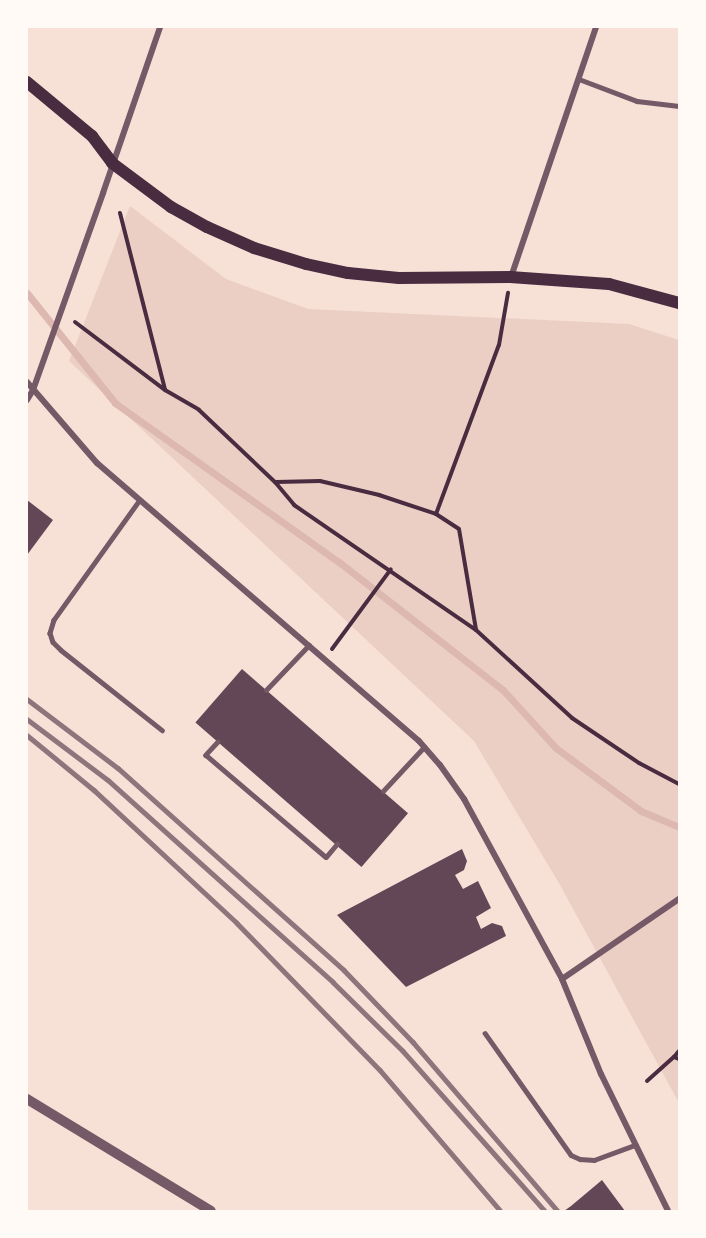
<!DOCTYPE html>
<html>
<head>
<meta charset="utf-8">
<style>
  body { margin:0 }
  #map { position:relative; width:706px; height:1238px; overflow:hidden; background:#f7e1d7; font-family:Ubuntu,sans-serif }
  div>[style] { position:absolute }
  .green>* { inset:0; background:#ebcfc5 }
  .stream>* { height:7px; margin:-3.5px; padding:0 3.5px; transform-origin:3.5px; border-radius:3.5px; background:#dcb8b0 }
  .building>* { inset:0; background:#644757; transform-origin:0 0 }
  .path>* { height:4px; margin:-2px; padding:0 2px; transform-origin:2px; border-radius:2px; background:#4a2c40 }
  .service>* { height:4.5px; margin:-2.25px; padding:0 2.25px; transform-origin:2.25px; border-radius:2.25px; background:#755966 }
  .minor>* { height:6px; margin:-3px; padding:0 3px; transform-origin:3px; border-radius:3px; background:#755966 }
  .tertiary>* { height:10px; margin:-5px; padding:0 5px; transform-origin:5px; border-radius:5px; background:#755966 }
  .secondary>* { height:12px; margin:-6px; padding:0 6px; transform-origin:6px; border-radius:6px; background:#4a2c40 }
  .rail>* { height:4.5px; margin:-2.25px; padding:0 2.25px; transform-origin:2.25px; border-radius:2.25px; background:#8f747c }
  span { translate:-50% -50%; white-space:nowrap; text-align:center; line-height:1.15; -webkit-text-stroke:4.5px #fffaf5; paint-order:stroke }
  .frame { position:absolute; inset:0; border:28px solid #fffaf5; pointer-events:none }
</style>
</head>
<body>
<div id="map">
  <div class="green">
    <i style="clip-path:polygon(130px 206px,226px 279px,308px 309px,629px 324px,679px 340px,679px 1103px,560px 885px,474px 741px,69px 361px)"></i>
  </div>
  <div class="stream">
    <i style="left:27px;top:293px;width:141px;rotate:51.3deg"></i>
    <i style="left:115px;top:403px;width:275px;rotate:35.4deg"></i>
    <i style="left:339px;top:562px;width:208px;rotate:38deg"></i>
    <i style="left:503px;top:690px;width:79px;rotate:47.6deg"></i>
    <i style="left:556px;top:748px;width:106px;rotate:36.5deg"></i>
    <i style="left:641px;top:811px;width:41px;rotate:22.8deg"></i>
  </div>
  <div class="building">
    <i style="clip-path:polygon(27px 500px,53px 520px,27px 555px)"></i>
    <i style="left:242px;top:669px;width:220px;height:71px;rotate:41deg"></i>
    <i style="clip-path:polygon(462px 849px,467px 861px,464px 870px,455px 875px,463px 889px,478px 881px,491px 908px,476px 917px,481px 929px,492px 923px,502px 926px,506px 936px,406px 987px,337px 915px)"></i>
    <i style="clip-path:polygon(602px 1180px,625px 1211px,564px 1211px,571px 1206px)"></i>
  </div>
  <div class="path">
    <i style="left:120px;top:213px;width:182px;rotate:75.7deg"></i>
    <i style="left:75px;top:322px;width:113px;rotate:37.1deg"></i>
    <i style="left:165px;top:390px;width:39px;rotate:30deg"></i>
    <i style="left:199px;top:410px;width:105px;rotate:43.5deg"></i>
    <i style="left:275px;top:482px;width:30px;rotate:50deg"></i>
    <i style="left:294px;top:505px;width:221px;rotate:34.5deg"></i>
    <i style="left:476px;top:630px;width:130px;rotate:42.5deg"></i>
    <i style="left:572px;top:718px;width:81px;rotate:33.9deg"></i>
    <i style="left:639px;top:763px;width:45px;rotate:27.7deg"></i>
    <i style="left:276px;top:482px;width:44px;rotate:-1.3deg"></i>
    <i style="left:320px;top:481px;width:61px;rotate:13.3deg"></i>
    <i style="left:379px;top:495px;width:60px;rotate:18.4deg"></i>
    <i style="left:436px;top:514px;width:27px;rotate:33deg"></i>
    <i style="left:459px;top:529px;width:102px;rotate:80.4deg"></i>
    <i style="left:436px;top:514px;width:180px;rotate:-69.6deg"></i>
    <i style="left:499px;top:345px;width:53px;rotate:-80.2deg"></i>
    <i style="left:332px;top:649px;width:99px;rotate:-53.6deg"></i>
    <i style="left:674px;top:1057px;width:8px;rotate:-50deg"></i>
    <i style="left:647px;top:1081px;width:36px;rotate:-42deg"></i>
    <i style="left:674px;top:1057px;width:5px;rotate:22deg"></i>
  </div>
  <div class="service">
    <i style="left:579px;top:79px;width:62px;rotate:20.8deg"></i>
    <i style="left:637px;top:101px;width:42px;rotate:6.8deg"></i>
    <i style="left:140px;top:500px;width:148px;rotate:125.6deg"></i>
    <i style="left:54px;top:620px;width:14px;rotate:107deg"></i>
    <i style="left:50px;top:633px;width:9px;rotate:72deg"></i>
    <i style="left:53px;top:642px;width:11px;rotate:45deg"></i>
    <i style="left:61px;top:650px;width:129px;rotate:38.4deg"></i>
    <i style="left:266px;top:690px;width:62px;rotate:-46.3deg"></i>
    <i style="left:218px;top:742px;width:18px;rotate:133deg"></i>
    <i style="left:206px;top:755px;width:157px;rotate:40.4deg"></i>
    <i style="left:326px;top:857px;width:17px;rotate:-50deg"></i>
    <i style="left:383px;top:791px;width:60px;rotate:-47deg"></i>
    <i style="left:485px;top:1033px;width:149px;rotate:54.8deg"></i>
    <i style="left:571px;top:1155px;width:10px;rotate:24deg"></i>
    <i style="left:580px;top:1159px;width:14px;rotate:4deg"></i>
    <i style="left:594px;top:1160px;width:44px;rotate:-20.1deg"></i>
  </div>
  <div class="minor">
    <i style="left:511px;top:277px;width:264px;rotate:-71.2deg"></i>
    <i style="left:27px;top:382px;width:107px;rotate:49.2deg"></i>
    <i style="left:97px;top:463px;width:425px;rotate:40.8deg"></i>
    <i style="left:419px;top:741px;width:32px;rotate:49deg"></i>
    <i style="left:440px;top:765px;width:42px;rotate:54.8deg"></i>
    <i style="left:464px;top:799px;width:205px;rotate:61.4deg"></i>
    <i style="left:562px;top:979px;width:103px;rotate:67.7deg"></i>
    <i style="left:601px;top:1074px;width:153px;rotate:63.9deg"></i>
    <i style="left:27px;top:400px;width:12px;rotate:-59deg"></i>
    <i style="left:33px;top:390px;width:209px;rotate:-70.4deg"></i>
    <i style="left:103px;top:193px;width:176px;rotate:-71deg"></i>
    <i style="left:562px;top:979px;width:142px;rotate:-34.4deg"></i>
  </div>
  <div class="tertiary">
    <i style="left:27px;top:1099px;width:215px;rotate:31.3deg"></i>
  </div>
  <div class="secondary">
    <i style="left:27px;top:82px;width:85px;rotate:39.7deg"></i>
    <i style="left:92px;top:136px;width:34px;rotate:53deg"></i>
    <i style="left:112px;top:163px;width:74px;rotate:36.7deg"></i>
    <i style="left:171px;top:207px;width:41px;rotate:29.1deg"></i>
    <i style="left:207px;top:227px;width:51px;rotate:24.1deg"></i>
    <i style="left:254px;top:248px;width:54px;rotate:17.1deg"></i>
    <i style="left:306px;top:264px;width:43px;rotate:12.1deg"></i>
    <i style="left:348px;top:273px;width:51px;rotate:5.6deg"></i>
    <i style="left:399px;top:278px;width:111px;rotate:-0.5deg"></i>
    <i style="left:510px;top:277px;width:99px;rotate:4deg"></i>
    <i style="left:609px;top:284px;width:73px;rotate:15.2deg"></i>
  </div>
  <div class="rail">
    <i style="left:27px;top:699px;width:114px;rotate:37.2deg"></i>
    <i style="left:118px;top:768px;width:303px;rotate:41.8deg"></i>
    <i style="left:344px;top:970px;width:100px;rotate:46.2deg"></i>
    <i style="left:413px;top:1042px;width:223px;rotate:49.4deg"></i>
    <i style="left:27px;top:719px;width:101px;rotate:37deg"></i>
    <i style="left:108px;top:780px;width:302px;rotate:41.9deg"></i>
    <i style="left:333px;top:982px;width:98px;rotate:44.6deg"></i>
    <i style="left:403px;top:1051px;width:214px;rotate:48.4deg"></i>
    <i style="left:27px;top:735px;width:87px;rotate:39.4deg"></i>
    <i style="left:94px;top:790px;width:195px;rotate:42.9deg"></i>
    <i style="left:237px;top:923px;width:205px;rotate:45.8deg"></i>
    <i style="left:380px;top:1070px;width:186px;rotate:49.4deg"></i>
  </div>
  <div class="frame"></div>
</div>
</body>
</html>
